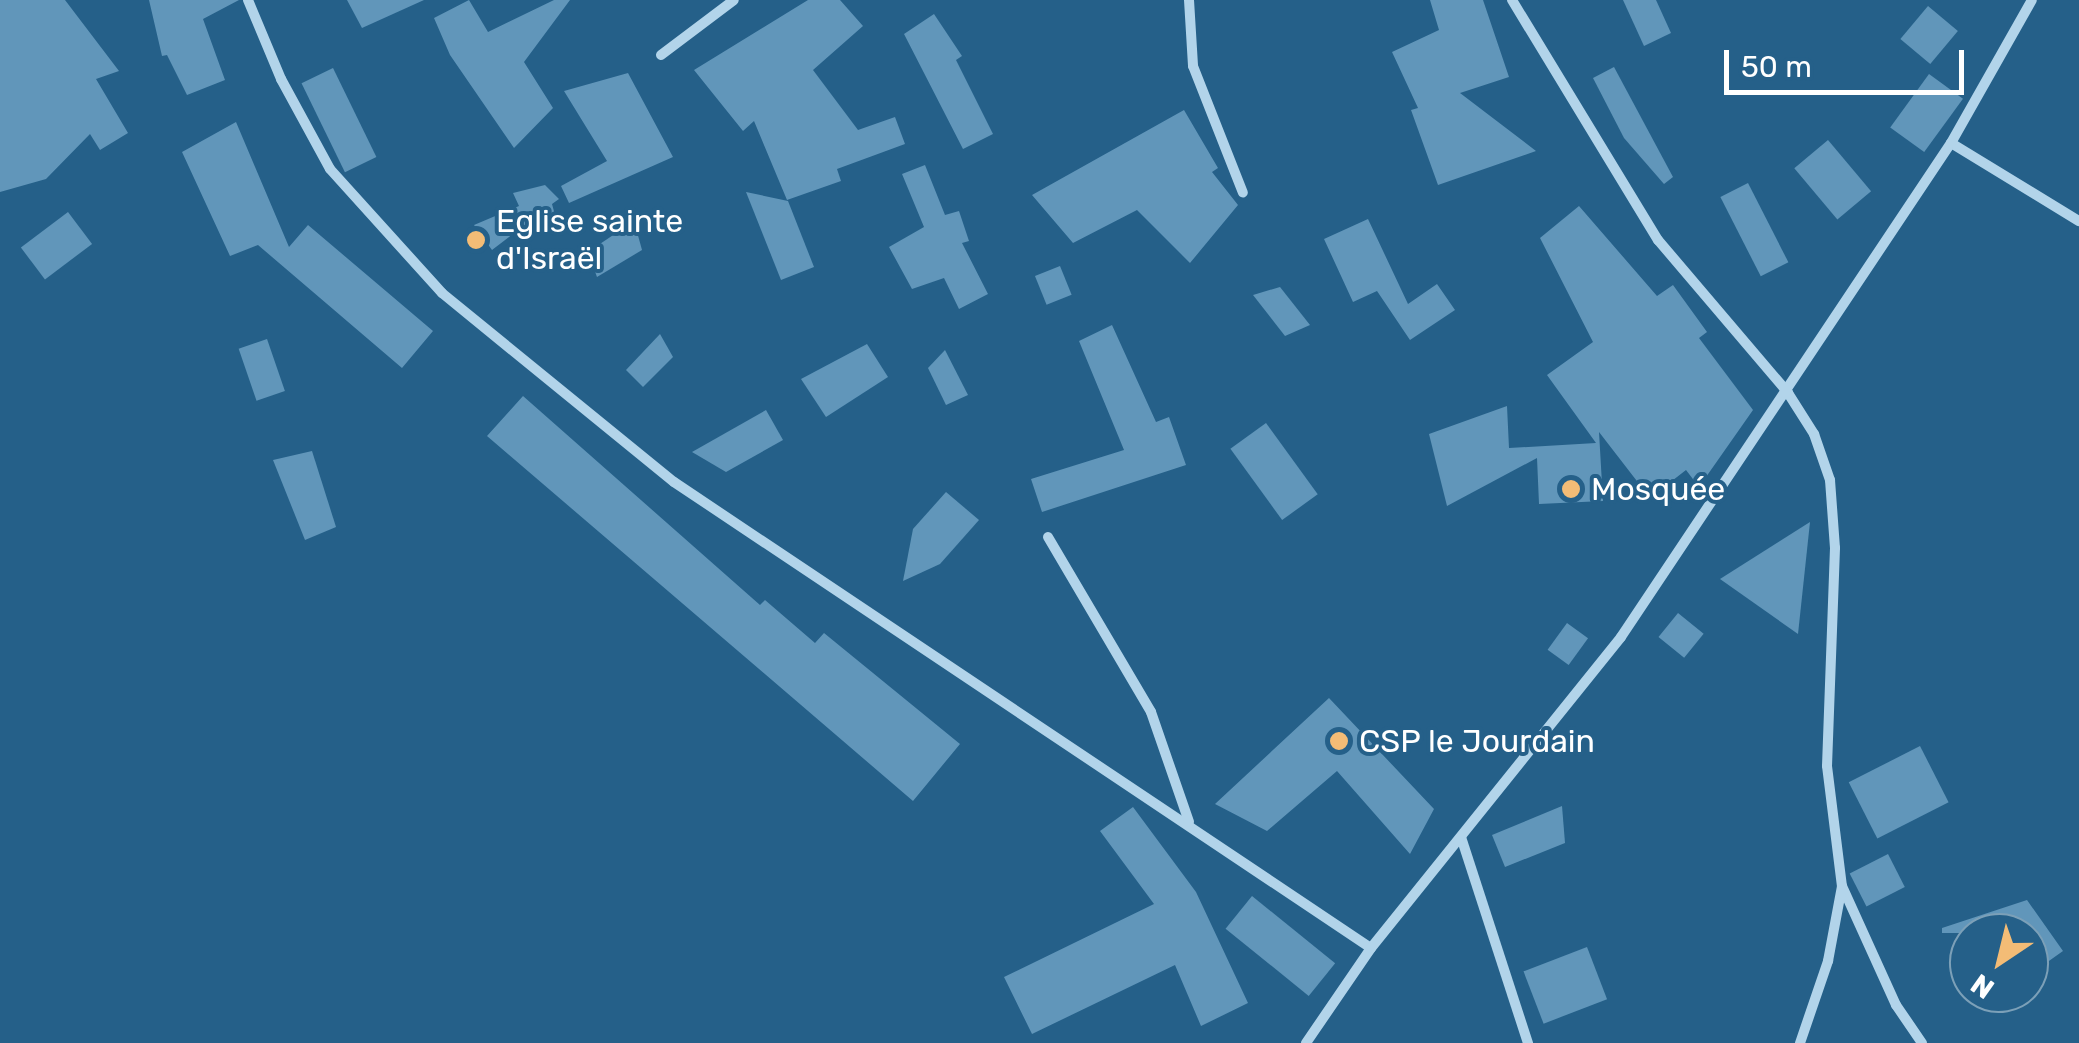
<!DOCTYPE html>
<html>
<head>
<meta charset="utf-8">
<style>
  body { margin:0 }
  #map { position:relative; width:2079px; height:1043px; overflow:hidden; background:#256089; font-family:Rubik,sans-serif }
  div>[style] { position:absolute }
  .building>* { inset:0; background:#6196ba; transform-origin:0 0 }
  .street>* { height:10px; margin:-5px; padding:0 5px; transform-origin:5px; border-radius:5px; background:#b2d4ea }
  .dots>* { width:28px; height:28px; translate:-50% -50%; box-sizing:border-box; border:5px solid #256089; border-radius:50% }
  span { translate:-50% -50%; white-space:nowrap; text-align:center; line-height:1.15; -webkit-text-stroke:8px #256089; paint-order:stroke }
  .poi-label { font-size:32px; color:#fff }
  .left { translate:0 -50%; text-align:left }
  .north { position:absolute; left:1949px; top:913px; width:100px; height:100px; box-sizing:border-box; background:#256089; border:2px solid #7ca0b8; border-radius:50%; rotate:215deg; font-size:28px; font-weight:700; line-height:40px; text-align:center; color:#fff }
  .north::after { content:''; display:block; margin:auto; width:35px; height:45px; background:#f3bc76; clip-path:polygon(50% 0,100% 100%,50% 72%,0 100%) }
  .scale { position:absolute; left:1724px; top:50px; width:240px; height:45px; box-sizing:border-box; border:5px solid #fff; border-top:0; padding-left:12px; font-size:30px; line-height:35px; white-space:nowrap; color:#fff; -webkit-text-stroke:8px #256089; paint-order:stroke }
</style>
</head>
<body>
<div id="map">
  <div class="building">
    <i style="clip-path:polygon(0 0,65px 0,119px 71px,96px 79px,128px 133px,100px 150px,90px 134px,46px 179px,0 192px)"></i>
    <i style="clip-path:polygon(149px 0,239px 0,203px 19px,225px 80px,187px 95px,167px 55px,162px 56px)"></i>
    <i style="clip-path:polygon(347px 0,424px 0,362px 28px)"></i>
    <i style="clip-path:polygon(469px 0,488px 32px,554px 0,570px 0,524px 62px,553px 108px,514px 148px,450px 55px,434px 18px)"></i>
    <i style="clip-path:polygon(808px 0,840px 0,863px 26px,813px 70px,858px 130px,895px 117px,905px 144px,837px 169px,841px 181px,787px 200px,754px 121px,743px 131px,694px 70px)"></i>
    <i style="clip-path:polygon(1430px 0,1483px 0,1509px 77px,1460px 93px,1536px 151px,1438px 185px,1411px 110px,1418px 108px,1392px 52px,1439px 30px)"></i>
    <i style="clip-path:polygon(1623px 0,1656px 0,1671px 33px,1644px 46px)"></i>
    <i style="left:1928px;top:6px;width:39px;height:43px;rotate:40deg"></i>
    <i style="clip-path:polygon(934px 14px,962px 56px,956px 60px,993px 134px,963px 149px,904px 34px)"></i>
    <i style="clip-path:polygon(1614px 67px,1673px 177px,1664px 184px,1624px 138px,1593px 78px)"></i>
    <i style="left:333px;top:68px;width:99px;height:35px;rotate:64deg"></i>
    <i style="clip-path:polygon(628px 73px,673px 157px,569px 203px,561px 186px,607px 161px,564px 91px)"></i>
    <i style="left:1929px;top:74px;width:42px;height:66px;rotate:36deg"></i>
    <i style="clip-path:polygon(1184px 110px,1218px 168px,1212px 172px,1238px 205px,1190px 263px,1137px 210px,1073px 243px,1032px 195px)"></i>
    <i style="clip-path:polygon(236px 122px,289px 247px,308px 225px,433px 331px,402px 368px,258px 245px,230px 256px,182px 152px)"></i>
    <i style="left:1828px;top:140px;width:67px;height:44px;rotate:50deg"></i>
    <i style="clip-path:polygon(925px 165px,945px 215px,959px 211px,969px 241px,962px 243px,988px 294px,959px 309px,944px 278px,912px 289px,889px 247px,924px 227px,902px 174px)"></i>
    <i style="left:1748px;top:183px;width:89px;height:31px;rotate:63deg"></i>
    <i style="clip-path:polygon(545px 185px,559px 199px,552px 204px,555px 215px,531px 220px,492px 250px,474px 225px,519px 206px,513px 193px)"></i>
    <i style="clip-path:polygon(746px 192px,788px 201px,814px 267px,781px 280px)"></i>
    <i style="clip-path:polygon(1579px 206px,1657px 296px,1673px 285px,1707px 332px,1699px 338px,1753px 410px,1699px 487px,1686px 470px,1650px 498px,1599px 432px,1603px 501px,1539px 504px,1537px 458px,1447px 506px,1429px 434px,1507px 406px,1509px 448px,1596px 443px,1547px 375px,1593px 342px,1540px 238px)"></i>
    <i style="left:68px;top:212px;width:40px;height:59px;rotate:53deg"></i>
    <i style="clip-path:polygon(1368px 219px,1408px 304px,1437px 284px,1455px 310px,1410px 340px,1377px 291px,1353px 302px,1324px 239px)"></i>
    <i style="clip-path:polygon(634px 221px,642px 250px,597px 277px,588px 252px)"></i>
    <i style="left:1060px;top:266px;width:31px;height:27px;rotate:68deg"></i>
    <i style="clip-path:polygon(1280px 287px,1310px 325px,1285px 336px,1253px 295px)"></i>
    <i style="clip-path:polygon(1112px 325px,1156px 422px,1169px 417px,1186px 465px,1042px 512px,1031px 479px,1124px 450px,1079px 341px)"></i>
    <i style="clip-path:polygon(660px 334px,673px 357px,643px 387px,626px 370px)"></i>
    <i style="left:267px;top:339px;width:55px;height:30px;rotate:71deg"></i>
    <i style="clip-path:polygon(867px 344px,888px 377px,826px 417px,801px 379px)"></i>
    <i style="clip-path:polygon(945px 350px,968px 395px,946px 405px,928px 368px)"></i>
    <i style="clip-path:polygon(523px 396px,760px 605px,765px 600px,815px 643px,824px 633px,960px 744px,913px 801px,487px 436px)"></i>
    <i style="clip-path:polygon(766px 410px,783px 440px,726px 472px,692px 452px)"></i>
    <i style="left:1266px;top:423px;width:88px;height:44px;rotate:54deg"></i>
    <i style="clip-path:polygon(312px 451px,336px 527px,305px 540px,273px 460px)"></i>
    <i style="clip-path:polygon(946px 492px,979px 520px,940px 564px,903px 581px,913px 529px)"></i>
    <i style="clip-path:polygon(1810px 522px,1798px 634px,1720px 579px)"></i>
    <i style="left:1678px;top:613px;width:33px;height:31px;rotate:39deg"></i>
    <i style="left:1567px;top:623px;width:26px;height:33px;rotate:36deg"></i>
    <i style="clip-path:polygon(1329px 698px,1434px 809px,1410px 854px,1337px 771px,1267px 831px,1215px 804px)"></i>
    <i style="left:1920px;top:746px;width:63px;height:80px;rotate:63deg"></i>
    <i style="clip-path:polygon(1562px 806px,1565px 843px,1505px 867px,1492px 835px)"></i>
    <i style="clip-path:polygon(1133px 807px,1196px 892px,1248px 1003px,1201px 1026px,1175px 965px,1032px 1034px,1004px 977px,1154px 904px,1100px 831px)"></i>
    <i style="left:1888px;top:854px;width:37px;height:43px;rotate:63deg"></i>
    <i style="left:1252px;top:896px;width:107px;height:42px;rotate:39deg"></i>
    <i style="clip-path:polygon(2027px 900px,2063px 951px,2029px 975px,2029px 933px,1942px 933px,1942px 928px)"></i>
    <i style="left:1587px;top:947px;width:56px;height:68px;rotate:69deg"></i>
  </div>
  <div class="street">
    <i style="left:248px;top:0;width:86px;rotate:67.3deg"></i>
    <i style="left:281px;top:79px;width:102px;rotate:61.4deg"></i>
    <i style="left:330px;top:169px;width:167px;rotate:47.9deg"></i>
    <i style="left:442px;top:293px;width:299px;rotate:39.2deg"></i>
    <i style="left:674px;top:482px;width:838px;rotate:33.77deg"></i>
    <i style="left:1189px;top:0;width:66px;rotate:86.5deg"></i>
    <i style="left:1193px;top:66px;width:136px;rotate:68.5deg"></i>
    <i style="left:1512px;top:0;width:281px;rotate:58.7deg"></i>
    <i style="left:1658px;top:240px;width:201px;rotate:49.6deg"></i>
    <i style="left:1788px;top:393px;width:49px;rotate:57.6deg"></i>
    <i style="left:1814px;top:434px;width:49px;rotate:70.8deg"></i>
    <i style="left:1830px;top:480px;width:68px;rotate:85.8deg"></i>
    <i style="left:1835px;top:548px;width:218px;rotate:92.1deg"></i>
    <i style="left:1827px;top:766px;width:121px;rotate:82.9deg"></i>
    <i style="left:1842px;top:886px;width:131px;rotate:65.6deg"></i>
    <i style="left:1896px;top:1005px;width:46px;rotate:55.6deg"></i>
    <i style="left:661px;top:55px;width:91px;rotate:-37deg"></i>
    <i style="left:1951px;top:143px;width:150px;rotate:31.4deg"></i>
    <i style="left:1048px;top:537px;width:203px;rotate:59.5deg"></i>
    <i style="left:1151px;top:712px;width:116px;rotate:70.9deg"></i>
    <i style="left:1461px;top:837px;width:217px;rotate:72deg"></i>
    <i style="left:1306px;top:1043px;width:115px;rotate:-55.6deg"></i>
    <i style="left:1371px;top:948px;width:399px;rotate:-51.2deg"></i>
    <i style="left:1621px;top:637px;width:594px;rotate:-56.26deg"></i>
    <i style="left:1951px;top:143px;width:164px;rotate:-60.5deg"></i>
    <i style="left:1800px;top:1043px;width:87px;rotate:-71.1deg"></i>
    <i style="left:1828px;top:961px;width:76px;rotate:-79.4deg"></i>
  </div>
  <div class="dots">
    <i style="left:476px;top:240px;background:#f3bc76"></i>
    <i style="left:1571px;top:489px;background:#f3bc76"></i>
    <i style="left:1339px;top:741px;background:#f3bc76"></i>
  </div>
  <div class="poi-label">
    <span class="left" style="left:496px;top:240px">Eglise sainte<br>d'Israël</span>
    <span class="left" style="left:1591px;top:489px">Mosquée</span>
    <span class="left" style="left:1359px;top:741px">CSP le Jourdain</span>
  </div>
  <div class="north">N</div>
  <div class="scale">50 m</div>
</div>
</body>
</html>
